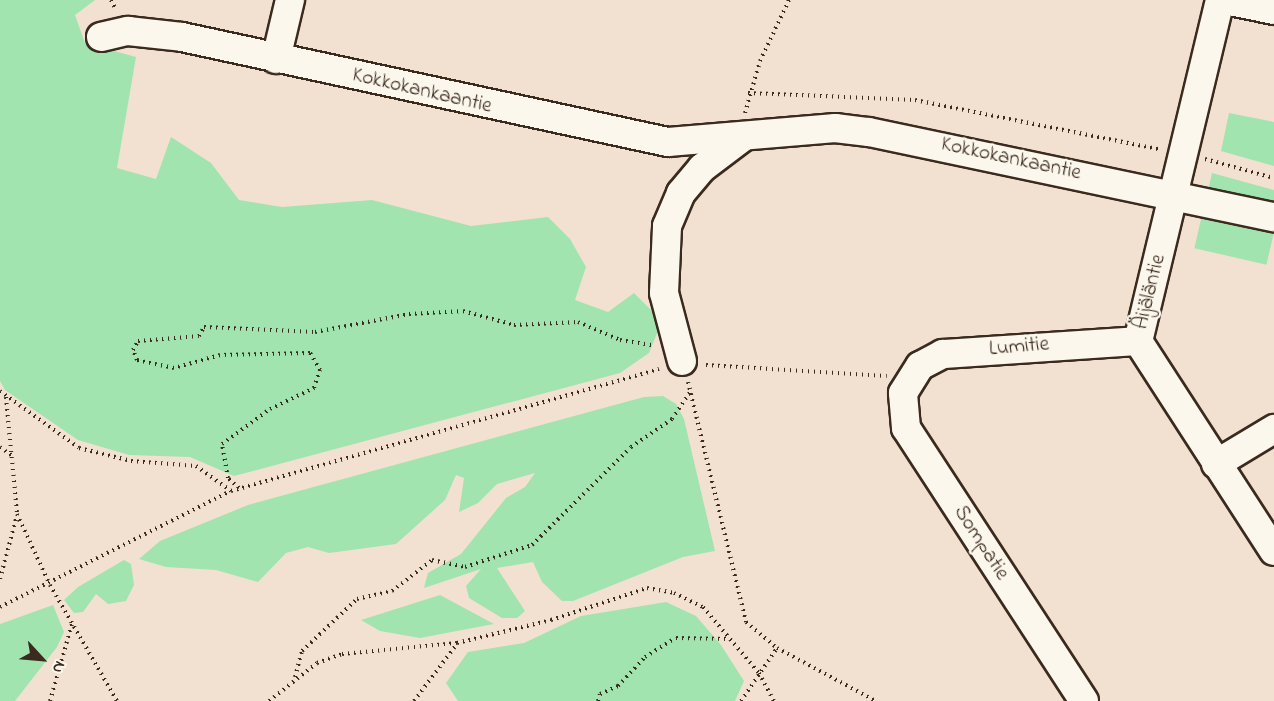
<!DOCTYPE html>
<html>
<head>
<meta charset="utf-8">
<style>
  body { margin:0 }
  #map { position:relative; width:1274px; height:701px; overflow:hidden; background:#f2e1d0; font-family:"Indie Flower",sans-serif }
  div>[style] { position:absolute }
  .green>* { inset:0; background:#a1e4af; transform-origin:0 0 }
  .path>* { height:4px; margin-top:-2px; transform-origin:0; background:repeating-linear-gradient(90deg,#3b2a1e 0 1.5px,transparent 0 6px) }
  .roads { filter:drop-shadow(2px 0 #3b2a1e) drop-shadow(-2px 0 #3b2a1e) drop-shadow(0 2px #3b2a1e) drop-shadow(0 -2px #3b2a1e) }
  .minor>* { height:28px; margin:-14px; padding:0 14px; transform-origin:14px; border-radius:14px; background:#fbf7ec }
  span { translate:-50% -50%; white-space:nowrap; text-align:center; line-height:1.15; -webkit-text-stroke:5px #fbf7ec; paint-order:stroke }
  .street-label { font-size:21px; color:#3b2a1e }
  .north { position:absolute; left:12px; top:629px; width:60px; height:60px; -webkit-text-stroke:4px #fbf7ec; paint-order:stroke; rotate:116deg; font-size:16px; font-weight:700; line-height:24px; text-align:center; color:#3b2a1e }
  .north::after { content:''; display:block; margin:auto; width:21px; height:27px; background:#3b2a1e; clip-path:polygon(50% 0,100% 100%,50% 72%,0 100%) }
</style>
</head>
<body>
<div id="map">
  <div class="green">
    <i style="clip-path:polygon(0 0,95px 0,75px 15px,85px 43px,136px 57px,117px 168px,156px 179px,171px 137px,211px 163px,239px 200px,282px 207px,372px 200px,471px 226px,548px 217px,570px 239px,586px 267px,575px 300px,608px 312px,634px 293px,662px 321px,649px 353px,620px 373px,234px 476px,190px 457px,129px 455px,78px 440px,5px 390px,0 381px)"></i>
    <i style="clip-path:polygon(1229px 113px,1274px 122px,1274px 166px,1221px 151px)"></i>
    <i style="clip-path:polygon(1212px 173px,1274px 190px,1274px 210px,1207px 195px)"></i>
    <i style="left:1202px;top:215px;width:74px;height:34px;rotate:13deg"></i>
    <i style="clip-path:polygon(663px 396px,676px 404px,684px 419px,715px 551px,683px 557px,573px 601px,562px 601px,542px 582px,533px 562px,497px 568px,525px 611px,517px 618px,502px 618px,469px 598px,466px 586px,481px 569px,424px 588px,428px 573px,461px 554px,506px 498px,525px 487px,535px 473px,497px 484px,478px 503px,459px 512px,464px 478px,456px 475px,445px 500px,396px 544px,329px 553px,308px 547px,286px 553px,258px 582px,216px 570px,166px 567px,139px 559px,160px 541px,248px 505px,644px 397px)"></i>
    <i style="clip-path:polygon(124px 560px,131px 564px,134px 585px,126px 601px,108px 604px,96px 594px,83px 612px,74px 613px,64px 600px,78px 587px)"></i>
    <i style="clip-path:polygon(440px 595px,494px 624px,420px 638px,380px 631px,361px 620px)"></i>
    <i style="clip-path:polygon(666px 602px,696px 616px,721px 645px,744px 681px,735px 701px,458px 701px,446px 683px,468px 652px,524px 643px,581px 616px)"></i>
    <i style="clip-path:polygon(53px 605px,64px 632px,57px 647px,15px 701px,0 701px,0 624px)"></i>
  </div>
  <div class="path">
    <i style="left:111px;top:0;width:11px;rotate:63deg"></i>
    <i style="left:748px;top:93px;width:167px;rotate:2.4deg"></i>
    <i style="left:915px;top:100px;width:249px;rotate:11.4deg"></i>
    <i style="left:745px;top:113px;width:54px;rotate:-73.9deg"></i>
    <i style="left:760px;top:61px;width:68px;rotate:-64.6deg"></i>
    <i style="left:1205px;top:159px;width:72px;rotate:15.4deg"></i>
    <i style="left:706px;top:365px;width:181px;rotate:3.5deg"></i>
    <i style="left:688px;top:382px;width:247px;rotate:76.4deg"></i>
    <i style="left:746px;top:622px;width:40px;rotate:40deg"></i>
    <i style="left:777px;top:648px;width:112px;rotate:28.2deg"></i>
    <i style="left:0;top:391px;width:97px;rotate:35.8deg"></i>
    <i style="left:79px;top:448px;width:54px;rotate:14deg"></i>
    <i style="left:131px;top:461px;width:65px;rotate:4.4deg"></i>
    <i style="left:196px;top:466px;width:43px;rotate:35.5deg"></i>
    <i style="left:6px;top:397px;width:118px;rotate:84.6deg"></i>
    <i style="left:17px;top:514px;width:78px;rotate:65.1deg"></i>
    <i style="left:50px;top:585px;width:134px;rotate:60deg"></i>
    <i style="left:0;top:447px;width:14px;rotate:36deg"></i>
    <i style="left:239px;top:488px;width:15px;rotate:-138deg"></i>
    <i style="left:228px;top:478px;width:35px;rotate:-100deg"></i>
    <i style="left:222px;top:444px;width:59px;rotate:-36.1deg"></i>
    <i style="left:270px;top:409px;width:49px;rotate:-25.5deg"></i>
    <i style="left:314px;top:388px;width:19px;rotate:-72deg"></i>
    <i style="left:320px;top:370px;width:20px;rotate:-120deg"></i>
    <i style="left:310px;top:353px;width:90px;rotate:178.7deg"></i>
    <i style="left:220px;top:355px;width:48px;rotate:164.2deg"></i>
    <i style="left:174px;top:368px;width:38px;rotate:-168deg"></i>
    <i style="left:137px;top:360px;width:11px;rotate:-112deg"></i>
    <i style="left:133px;top:350px;width:10px;rotate:-61deg"></i>
    <i style="left:138px;top:341px;width:61px;rotate:-4.7deg"></i>
    <i style="left:199px;top:336px;width:10px;rotate:-61deg"></i>
    <i style="left:204px;top:327px;width:111px;rotate:2.6deg"></i>
    <i style="left:315px;top:332px;width:96px;rotate:-10.8deg"></i>
    <i style="left:409px;top:314px;width:54px;rotate:-3.2deg"></i>
    <i style="left:463px;top:311px;width:53px;rotate:15.4deg"></i>
    <i style="left:514px;top:325px;width:64px;rotate:-2.7deg"></i>
    <i style="left:578px;top:322px;width:46px;rotate:23.2deg"></i>
    <i style="left:620px;top:340px;width:32px;rotate:9deg"></i>
    <i style="left:0;top:579px;width:66px;rotate:-75.1deg"></i>
    <i style="left:0;top:607px;width:258px;rotate:-26.7deg"></i>
    <i style="left:231px;top:491px;width:445px;rotate:-15.9deg"></i>
    <i style="left:295px;top:677px;width:27px;rotate:-75deg"></i>
    <i style="left:302px;top:651px;width:76px;rotate:-43.4deg"></i>
    <i style="left:357px;top:599px;width:36px;rotate:-13deg"></i>
    <i style="left:392px;top:591px;width:51px;rotate:-37.8deg"></i>
    <i style="left:432px;top:560px;width:34px;rotate:12deg"></i>
    <i style="left:465px;top:567px;width:71px;rotate:-18.2deg"></i>
    <i style="left:532px;top:545px;width:139px;rotate:-44.7deg"></i>
    <i style="left:631px;top:447px;width:50px;rotate:-34.3deg"></i>
    <i style="left:672px;top:419px;width:32px;rotate:-56deg"></i>
    <i style="left:50px;top:701px;width:80px;rotate:-74.1deg"></i>
    <i style="left:269px;top:701px;width:61px;rotate:-38.4deg"></i>
    <i style="left:317px;top:663px;width:27px;rotate:-20deg"></i>
    <i style="left:342px;top:654px;width:116px;rotate:-5.5deg"></i>
    <i style="left:457px;top:643px;width:97px;rotate:-13.7deg"></i>
    <i style="left:551px;top:620px;width:101px;rotate:-18.4deg"></i>
    <i style="left:647px;top:588px;width:27px;rotate:10deg"></i>
    <i style="left:674px;top:593px;width:32px;rotate:26deg"></i>
    <i style="left:703px;top:607px;width:87px;rotate:49.7deg"></i>
    <i style="left:759px;top:673px;width:32px;rotate:62deg"></i>
    <i style="left:414px;top:701px;width:71px;rotate:-53deg"></i>
    <i style="left:598px;top:701px;width:7px;rotate:-74deg"></i>
    <i style="left:600px;top:694px;width:20px;rotate:-24deg"></i>
    <i style="left:618px;top:686px;width:40px;rotate:-47deg"></i>
    <i style="left:645px;top:657px;width:36px;rotate:-32deg"></i>
    <i style="left:676px;top:638px;width:53px;rotate:1.1deg"></i>
    <i style="left:741px;top:701px;width:64px;rotate:-55.8deg"></i>
  </div>
  <div class="roads">
    <div class="minor">
      <i style="left:1220px;top:0;width:351px;rotate:103.5deg"></i>
      <i style="left:1138px;top:341px;width:250px;rotate:57.1deg"></i>
      <i style="left:1225px;top:0;width:50px;rotate:11.5deg"></i>
      <i style="left:101px;top:37px;width:28px;rotate:-13deg"></i>
      <i style="left:128px;top:31px;width:54px;rotate:6.3deg"></i>
      <i style="left:182px;top:37px;width:497px;rotate:12.2deg"></i>
      <i style="left:668px;top:142px;width:168px;rotate:-4.8deg"></i>
      <i style="left:835px;top:128px;width:34px;rotate:7deg"></i>
      <i style="left:869px;top:132px;width:414px;rotate:11.9deg"></i>
      <i style="left:276px;top:59px;width:61px;rotate:-76.7deg"></i>
      <i style="left:682px;top:361px;width:70px;rotate:-104.8deg"></i>
      <i style="left:664px;top:293px;width:67px;rotate:-87.4deg"></i>
      <i style="left:667px;top:226px;width:36px;rotate:-67deg"></i>
      <i style="left:681px;top:193px;width:33px;rotate:-50deg"></i>
      <i style="left:702px;top:168px;width:51px;rotate:-37.1deg"></i>
      <i style="left:1216px;top:464px;width:68px;rotate:-31.1deg"></i>
      <i style="left:1084px;top:701px;width:326px;rotate:-123.1deg"></i>
      <i style="left:906px;top:428px;width:35px;rotate:-95deg"></i>
      <i style="left:903px;top:393px;width:32px;rotate:-58deg"></i>
      <i style="left:920px;top:366px;width:26px;rotate:-28deg"></i>
      <i style="left:943px;top:354px;width:195px;rotate:-3.8deg"></i>
    </div>
  </div>
  <div class="street-label">
    <span style="left:422px;top:91px;rotate:13deg">Kokkokankaantie</span>
    <span style="left:1011px;top:159px;rotate:12deg">Kokkokankaantie</span>
    <span style="left:1150px;top:292px;rotate:-76deg">Äijäläntie</span>
    <span style="left:1019px;top:347px;rotate:-5deg">Lumitie</span>
    <span style="left:981px;top:543px;rotate:57deg">Sompatie</span>
  </div>
  <div class="north">N</div>
</div>
</body>
</html>
